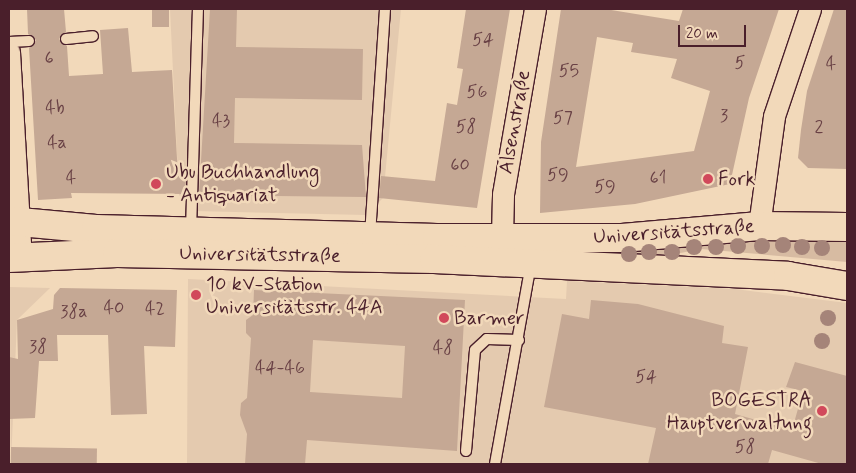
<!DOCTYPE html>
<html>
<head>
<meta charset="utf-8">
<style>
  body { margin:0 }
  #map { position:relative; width:856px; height:473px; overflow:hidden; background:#f2d9ba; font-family:Mynerve,sans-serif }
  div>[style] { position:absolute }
  .built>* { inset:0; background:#e4caaf }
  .green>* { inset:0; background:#d7bba2 }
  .building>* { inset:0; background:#c5a894; transform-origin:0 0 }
  .roads { filter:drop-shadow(1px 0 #4a1f2b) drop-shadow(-1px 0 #4a1f2b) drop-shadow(0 1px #4a1f2b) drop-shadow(0 -1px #4a1f2b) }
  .lane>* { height:10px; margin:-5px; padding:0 5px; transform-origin:5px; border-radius:5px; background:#f2d9ba }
  .street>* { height:21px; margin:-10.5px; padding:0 10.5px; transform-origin:10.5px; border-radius:10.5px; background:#f2d9ba }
  .secondary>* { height:28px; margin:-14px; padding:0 14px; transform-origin:14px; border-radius:14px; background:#f2d9ba }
  .trees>* { width:16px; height:16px; margin:-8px; border-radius:50%; background:#a58479 }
  .dots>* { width:14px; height:14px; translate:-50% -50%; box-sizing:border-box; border:2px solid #f2d9ba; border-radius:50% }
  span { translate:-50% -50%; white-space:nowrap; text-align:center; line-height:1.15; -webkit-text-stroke:5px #f2d9ba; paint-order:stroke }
  .number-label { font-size:18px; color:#694145 }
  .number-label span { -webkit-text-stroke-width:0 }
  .street-label { font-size:20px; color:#4a1f2b }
  .poi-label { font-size:20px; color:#4a1f2b }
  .left { translate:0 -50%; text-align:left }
  .right { translate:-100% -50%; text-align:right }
  .frame { position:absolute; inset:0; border:10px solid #4a1f2b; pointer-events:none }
  .scale { position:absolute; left:678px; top:25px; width:68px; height:22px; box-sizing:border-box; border:2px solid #4a1f2b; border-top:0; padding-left:6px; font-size:15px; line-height:18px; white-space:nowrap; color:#4a1f2b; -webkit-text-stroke:4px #f2d9ba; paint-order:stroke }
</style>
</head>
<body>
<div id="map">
  <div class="built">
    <i style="clip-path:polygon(170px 9px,401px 9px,383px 198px,366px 215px,195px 211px,179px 195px)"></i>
    <i style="clip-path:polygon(188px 279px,566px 299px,567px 281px,735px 289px,847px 303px,847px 464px,187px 464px)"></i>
    <i style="clip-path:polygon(9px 287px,50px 288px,17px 320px,11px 464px)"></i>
  </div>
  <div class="green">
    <i style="clip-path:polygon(755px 240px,847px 240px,847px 262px,701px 249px,665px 256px,600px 255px,602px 250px)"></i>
  </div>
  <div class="building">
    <i style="clip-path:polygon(27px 9px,64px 9px,66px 32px,59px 39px,67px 46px,69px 76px,103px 74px,100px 30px,128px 28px,132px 72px,172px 70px,178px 176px,186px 176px,185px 194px,71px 193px,72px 198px,38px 200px,29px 48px,36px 40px,28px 34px)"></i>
    <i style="left:152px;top:9px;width:17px;height:18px"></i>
    <i style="clip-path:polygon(210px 9px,237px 9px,236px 47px,363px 49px,362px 100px,235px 98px,234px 143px,362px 145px,366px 197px,199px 195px)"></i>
    <i style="clip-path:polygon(466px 9px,510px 9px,477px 208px,379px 198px,381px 176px,435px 181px,447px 103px,457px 105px,463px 69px,457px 68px)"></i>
    <i style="clip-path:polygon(evenodd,561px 9px,605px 9px,679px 21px,683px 9px,779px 9px,749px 98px,730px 184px,635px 204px,540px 213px,541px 142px,561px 9px,597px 37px,633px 43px,631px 52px,677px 59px,671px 78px,710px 91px,694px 151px,576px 167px,597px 37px)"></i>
    <i style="clip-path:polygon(834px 9px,847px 9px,847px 169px,808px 168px,798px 158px,801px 130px,807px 91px)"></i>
    <i style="clip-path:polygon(60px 288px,177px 290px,175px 347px,144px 346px,147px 414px,111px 415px,108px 335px,57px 335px,58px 361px,39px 361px,35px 418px,9px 419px,9px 357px,18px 359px,17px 320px,53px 309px,54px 295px)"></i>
    <i style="clip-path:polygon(evenodd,254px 290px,465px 300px,457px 451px,307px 440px,305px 464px,245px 464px,247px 434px,240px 415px,241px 403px,247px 398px,251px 338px,246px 333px,246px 320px,253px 315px,254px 290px,313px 340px,405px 346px,402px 398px,310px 392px,313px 340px)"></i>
    <i style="clip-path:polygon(591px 300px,638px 304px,724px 326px,722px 343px,748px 347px,735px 414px,792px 430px,803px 391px,786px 387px,795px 362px,847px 376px,847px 464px,822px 464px,772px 450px,768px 464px,648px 464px,656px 428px,544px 407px,562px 314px,589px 319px)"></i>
    <i style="left:11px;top:447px;width:86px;height:17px;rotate:1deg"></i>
  </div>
  <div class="roads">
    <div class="lane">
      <i style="left:66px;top:39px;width:27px;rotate:-6deg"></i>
      <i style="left:9px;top:42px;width:20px;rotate:-3deg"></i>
      <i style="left:191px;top:230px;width:221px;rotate:-88.2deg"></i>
      <i style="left:370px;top:235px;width:226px;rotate:-86.2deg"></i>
      <i style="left:466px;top:451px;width:101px;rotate:-84.9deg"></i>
      <i style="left:475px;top:350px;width:16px;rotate:-43deg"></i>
      <i style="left:487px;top:339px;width:32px;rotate:2deg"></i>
      <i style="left:495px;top:464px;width:203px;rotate:-79.8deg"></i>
    </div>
    <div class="street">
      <i style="left:9px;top:52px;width:206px;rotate:86.7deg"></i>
      <i style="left:759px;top:226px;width:111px;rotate:-82.2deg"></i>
      <i style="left:774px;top:116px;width:113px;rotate:-71.4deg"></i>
      <i style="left:502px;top:236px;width:42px;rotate:-88.6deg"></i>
      <i style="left:503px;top:194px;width:188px;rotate:-80.2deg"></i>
    </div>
    <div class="secondary">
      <i style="left:9px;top:221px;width:87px;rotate:5.3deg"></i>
      <i style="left:96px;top:229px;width:341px;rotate:1.5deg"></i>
      <i style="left:437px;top:238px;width:185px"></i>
      <i style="left:622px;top:238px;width:138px;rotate:-5deg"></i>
      <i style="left:759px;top:226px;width:88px;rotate:0.7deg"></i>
      <i style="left:9px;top:258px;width:108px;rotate:-2.7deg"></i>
      <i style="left:117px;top:253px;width:317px;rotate:1.1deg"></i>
      <i style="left:434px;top:259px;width:354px;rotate:2.7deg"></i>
      <i style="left:788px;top:276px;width:60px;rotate:9.6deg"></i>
    </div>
  </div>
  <div class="trees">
    <i style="left:783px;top:245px"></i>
    <i style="left:738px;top:246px"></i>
    <i style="left:762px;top:246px"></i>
    <i style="left:694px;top:247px"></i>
    <i style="left:716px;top:247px"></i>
    <i style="left:802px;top:247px"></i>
    <i style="left:822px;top:248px"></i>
    <i style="left:649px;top:252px"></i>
    <i style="left:672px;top:252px"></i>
    <i style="left:629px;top:254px"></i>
    <i style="left:828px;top:318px"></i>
    <i style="left:822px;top:341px"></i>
  </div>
  <div class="dots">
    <i style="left:708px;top:179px;background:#d1495b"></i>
    <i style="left:156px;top:184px;background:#d1495b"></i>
    <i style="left:196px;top:295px;background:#d1495b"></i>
    <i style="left:444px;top:318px;background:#d1495b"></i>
    <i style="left:822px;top:411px;background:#d1495b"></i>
  </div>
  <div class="number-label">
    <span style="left:483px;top:40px">54</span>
    <span style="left:49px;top:58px">6</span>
    <span style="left:740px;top:63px">5</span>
    <span style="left:831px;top:64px">4</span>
    <span style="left:569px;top:71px">55</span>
    <span style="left:477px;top:92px">56</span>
    <span style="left:55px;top:108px">4b</span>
    <span style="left:724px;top:116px">3</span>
    <span style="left:563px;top:118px">57</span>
    <span style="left:221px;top:121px">43</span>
    <span style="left:466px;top:127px">58</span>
    <span style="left:819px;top:127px">2</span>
    <span style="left:57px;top:143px">4a</span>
    <span style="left:460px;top:165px">60</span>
    <span style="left:558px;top:175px">59</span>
    <span style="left:71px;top:178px">4</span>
    <span style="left:658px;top:178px">61</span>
    <span style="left:605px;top:187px">59</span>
    <span style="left:114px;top:308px">40</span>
    <span style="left:155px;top:309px">42</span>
    <span style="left:74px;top:312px">38a</span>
    <span style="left:38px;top:347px">38</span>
    <span style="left:443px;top:348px">48</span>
    <span style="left:280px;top:368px">44-46</span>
    <span style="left:646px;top:377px">54</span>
    <span style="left:745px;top:447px">58</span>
  </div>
  <div class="street-label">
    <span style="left:515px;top:122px;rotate:-80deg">Alsenstraße</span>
    <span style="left:674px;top:232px;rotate:-4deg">Universitätsstraße</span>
    <span style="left:260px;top:255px;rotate:1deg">Universitätsstraße</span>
  </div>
  <div class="poi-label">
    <span class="left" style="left:166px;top:184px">Ubu Buchhandlung<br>- Antiquariat</span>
    <span class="left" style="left:718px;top:179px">Fork</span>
    <span class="left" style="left:206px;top:296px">10 kV-Station<br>Universitätsstr. 44A</span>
    <span class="left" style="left:454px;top:318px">Barmer</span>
    <span class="right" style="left:812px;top:412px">BOGESTRA<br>Hauptverwaltung</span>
  </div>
  <div class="frame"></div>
  <div class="scale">20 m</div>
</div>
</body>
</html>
